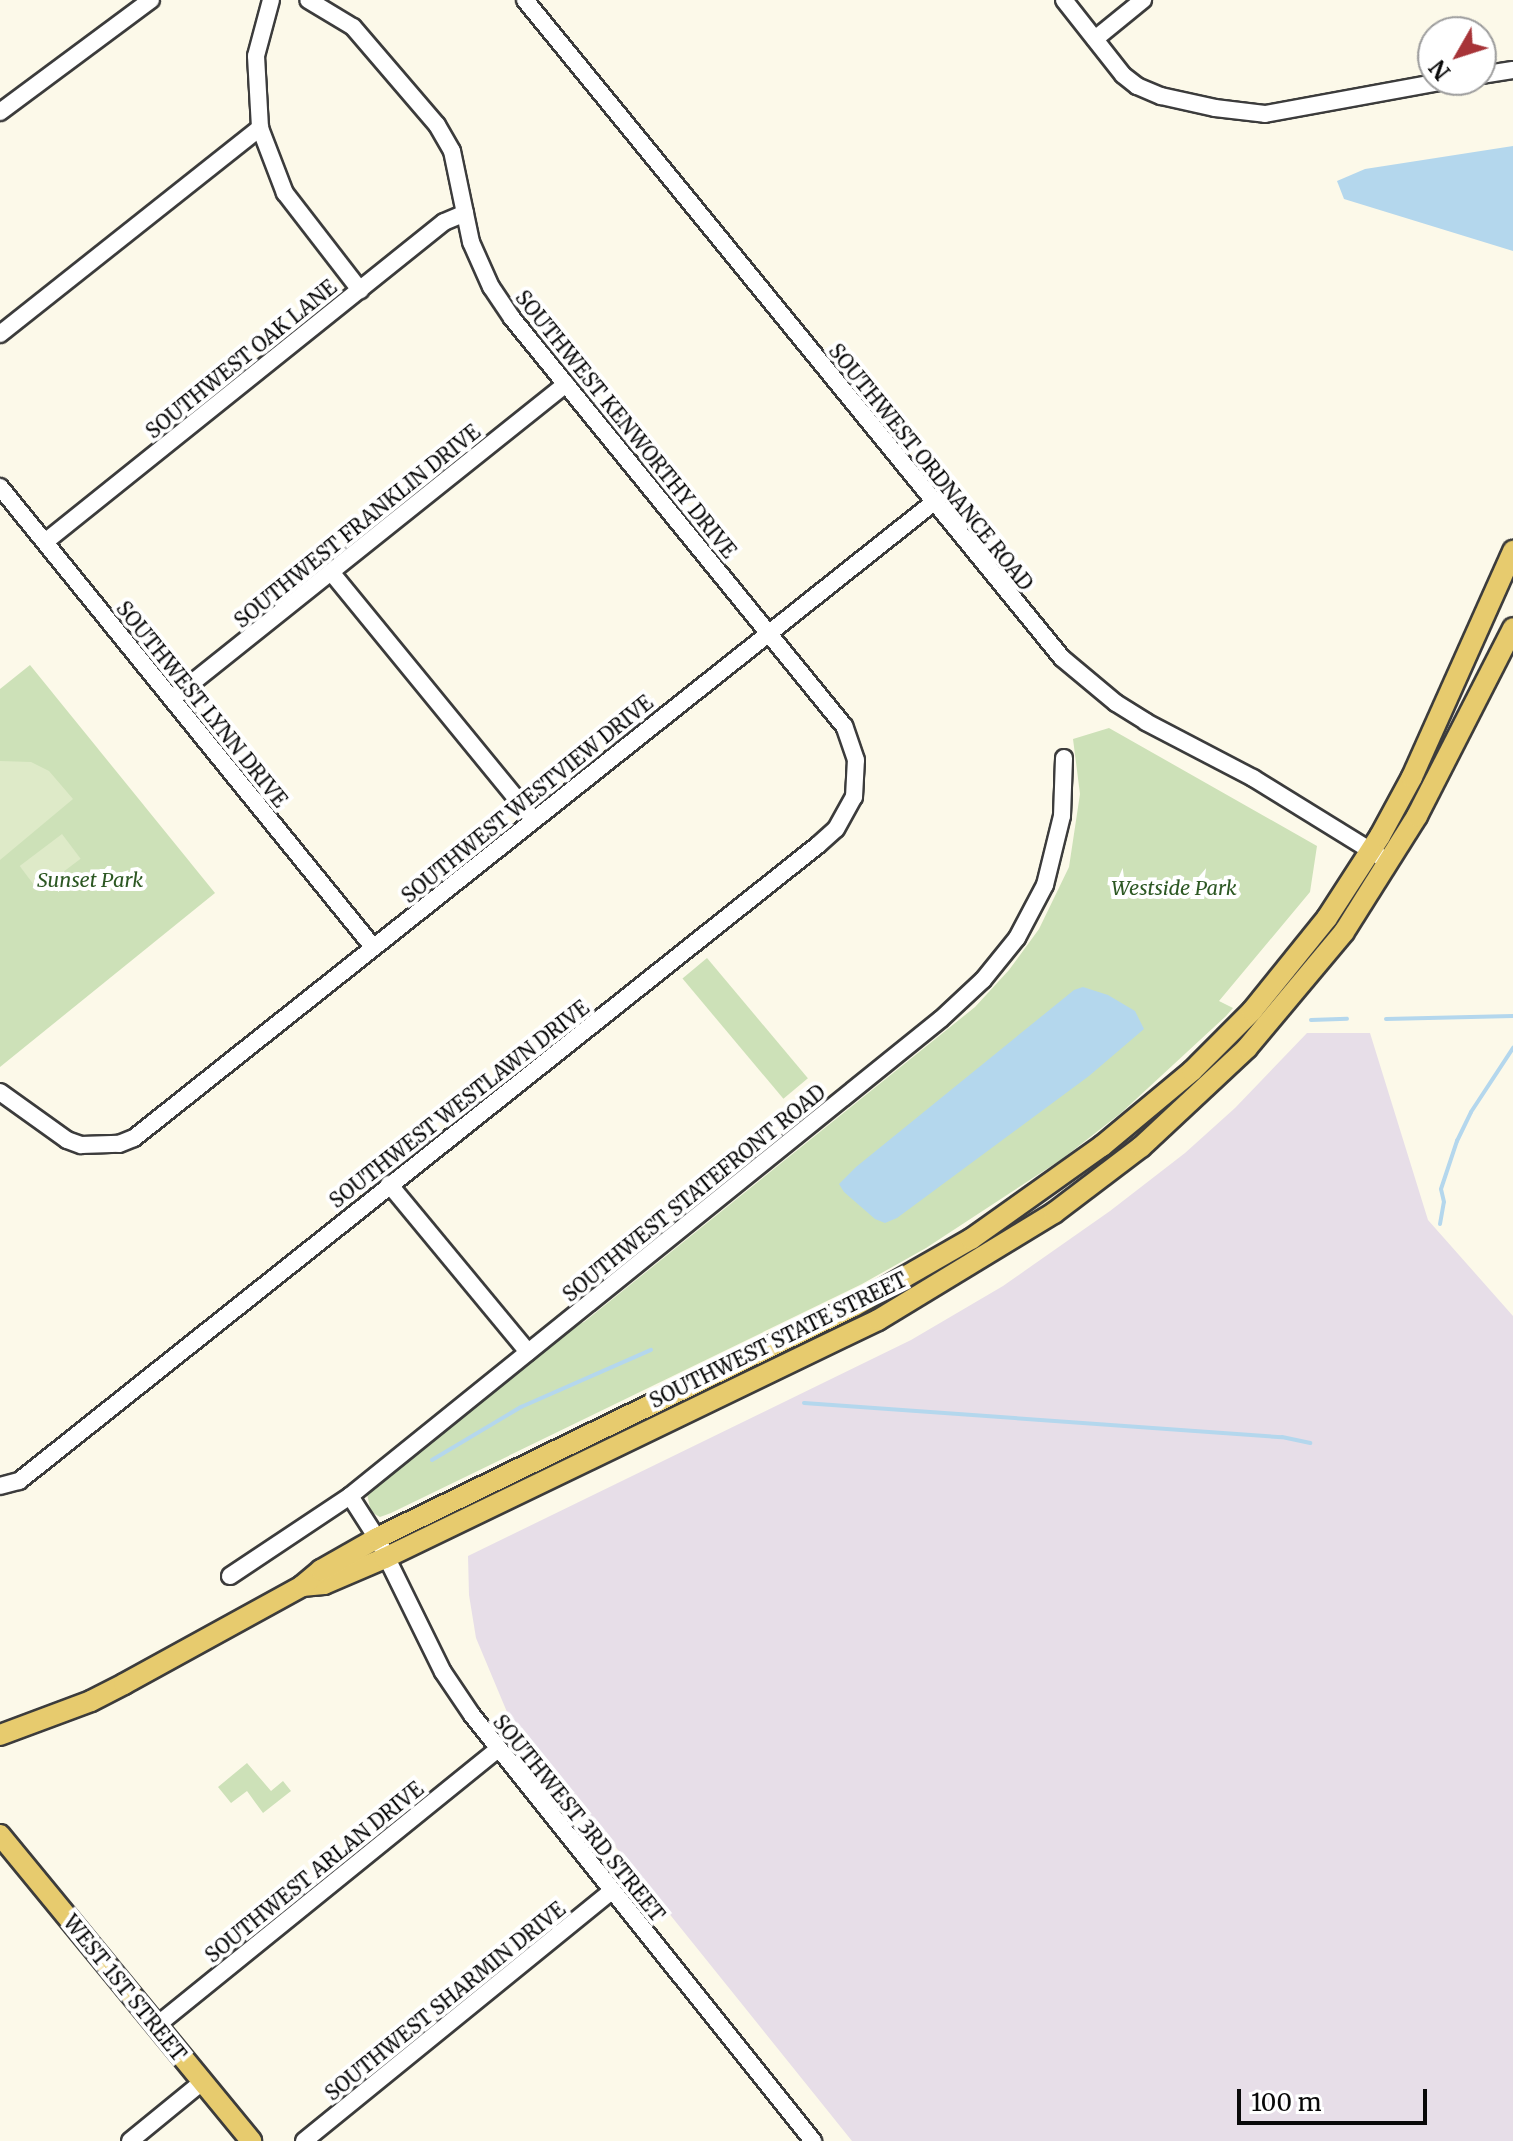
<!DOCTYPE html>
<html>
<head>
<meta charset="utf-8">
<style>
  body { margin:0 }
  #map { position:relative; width:1513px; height:2141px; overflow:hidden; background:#fcf9e9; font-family:Merriweather,serif }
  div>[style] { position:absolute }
  .industrial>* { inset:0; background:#e7dee8 }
  .green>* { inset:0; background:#cde1b8; transform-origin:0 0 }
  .pitch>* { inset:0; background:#deeac8; transform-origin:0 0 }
  .water>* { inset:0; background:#b4d7ed }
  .stream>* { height:4px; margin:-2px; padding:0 2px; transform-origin:2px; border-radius:2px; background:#b4d7ed }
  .roads { filter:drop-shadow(2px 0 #3c3c3c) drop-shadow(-2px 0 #3c3c3c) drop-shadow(0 2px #3c3c3c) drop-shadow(0 -2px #3c3c3c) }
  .minor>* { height:16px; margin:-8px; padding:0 8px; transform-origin:8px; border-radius:8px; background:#fff }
  .major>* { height:20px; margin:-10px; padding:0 10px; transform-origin:10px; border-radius:10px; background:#e7cb6e }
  span { translate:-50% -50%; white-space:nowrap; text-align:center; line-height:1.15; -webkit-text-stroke:8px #fff; paint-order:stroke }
  .street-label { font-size:20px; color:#090909 }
  .park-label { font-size:20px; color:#2d5823; font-style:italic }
  .north { position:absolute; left:1417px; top:16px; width:80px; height:80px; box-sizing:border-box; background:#fff; border:2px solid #9d9d9d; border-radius:50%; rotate:231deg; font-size:22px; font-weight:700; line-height:32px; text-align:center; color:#090909 }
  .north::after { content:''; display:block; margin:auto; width:28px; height:36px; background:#a73438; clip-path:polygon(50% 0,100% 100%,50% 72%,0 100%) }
  .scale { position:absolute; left:1237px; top:2089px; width:190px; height:36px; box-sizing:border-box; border:4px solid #090909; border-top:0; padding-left:10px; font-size:24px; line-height:28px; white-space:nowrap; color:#090909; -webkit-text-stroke:6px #fff; paint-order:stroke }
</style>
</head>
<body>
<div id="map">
  <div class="industrial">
    <i style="clip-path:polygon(1307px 1033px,1370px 1033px,1428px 1220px,1513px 1316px,1513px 2141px,852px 2141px,507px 1712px,476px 1638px,469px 1595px,468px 1556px,911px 1340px,1003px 1286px,1110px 1211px,1185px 1153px,1235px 1108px)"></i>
  </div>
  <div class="green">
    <i style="clip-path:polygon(30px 665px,215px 893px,0 1067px,0 689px)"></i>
    <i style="clip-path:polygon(1109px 728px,1317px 846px,1310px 892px,1219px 1001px,1233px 1008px,1226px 1016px,1121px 1113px,1062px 1159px,926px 1248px,862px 1284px,391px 1513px,380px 1517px,371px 1512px,367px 1494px,383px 1479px,568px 1329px,584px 1322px,975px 1007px,1009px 970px,1039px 929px,1069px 867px,1080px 794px,1073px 739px)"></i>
    <i style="left:707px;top:958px;width:157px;height:32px;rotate:50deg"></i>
    <i style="clip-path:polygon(247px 1763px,271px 1791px,283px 1781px,291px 1791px,263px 1813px,247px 1791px,231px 1803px,218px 1787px)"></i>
  </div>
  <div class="pitch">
    <i style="clip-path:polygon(0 761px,31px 762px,49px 771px,73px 799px,0 860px)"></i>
    <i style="left:62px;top:834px;width:31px;height:53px;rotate:53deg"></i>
  </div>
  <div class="water">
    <i style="clip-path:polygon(1513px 146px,1513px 251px,1344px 199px,1337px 181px,1365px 169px)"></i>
    <i style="clip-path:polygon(1083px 987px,1108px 995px,1135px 1011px,1144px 1029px,1089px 1076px,897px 1218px,885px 1223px,875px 1219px,844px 1192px,839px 1184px,856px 1167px,1074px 990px)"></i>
  </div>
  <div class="stream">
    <i style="left:1386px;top:1019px;width:127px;rotate:-1.4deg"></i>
    <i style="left:1311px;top:1020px;width:36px;rotate:-2deg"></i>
    <i style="left:1440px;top:1224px;width:22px;rotate:-80deg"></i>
    <i style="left:1444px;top:1202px;width:13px;rotate:-103deg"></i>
    <i style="left:1441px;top:1189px;width:51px;rotate:-71.6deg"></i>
    <i style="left:1457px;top:1141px;width:32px;rotate:-64deg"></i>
    <i style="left:1471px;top:1112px;width:77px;rotate:-56.7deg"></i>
    <i style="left:804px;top:1403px;width:479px;rotate:4.1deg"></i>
    <i style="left:1282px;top:1437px;width:29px;rotate:12deg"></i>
    <i style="left:432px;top:1460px;width:104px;rotate:-30.8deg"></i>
    <i style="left:521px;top:1407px;width:142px;rotate:-23.7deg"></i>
  </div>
  <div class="roads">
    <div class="minor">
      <i style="left:271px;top:0;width:58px;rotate:105deg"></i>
      <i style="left:256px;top:56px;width:72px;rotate:86.8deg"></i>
      <i style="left:260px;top:128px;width:70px;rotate:69deg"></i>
      <i style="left:285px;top:193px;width:123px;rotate:52.3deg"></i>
      <i style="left:525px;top:0;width:849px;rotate:50.78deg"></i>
      <i style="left:1062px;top:658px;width:70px;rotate:39.8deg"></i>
      <i style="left:1116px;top:703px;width:36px;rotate:32deg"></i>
      <i style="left:1146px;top:722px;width:121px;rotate:27.6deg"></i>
      <i style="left:1253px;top:778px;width:150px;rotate:31.7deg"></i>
      <i style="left:1064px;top:0;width:95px;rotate:51.8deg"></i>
      <i style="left:1123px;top:75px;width:18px;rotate:38deg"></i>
      <i style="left:1137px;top:86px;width:26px;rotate:23deg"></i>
      <i style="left:1161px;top:96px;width:55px;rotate:12.5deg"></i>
      <i style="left:1215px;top:108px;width:50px;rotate:6.8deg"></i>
      <i style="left:1265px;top:114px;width:188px;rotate:-10.4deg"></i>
      <i style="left:1095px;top:39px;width:62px;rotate:-39.1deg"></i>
      <i style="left:1481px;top:75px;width:32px;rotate:-9deg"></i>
      <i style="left:0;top:112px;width:188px;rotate:-36.6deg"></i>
      <i style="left:0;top:334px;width:332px;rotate:-38.4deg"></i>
      <i style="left:0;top:487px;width:592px;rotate:50.96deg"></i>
      <i style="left:45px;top:542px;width:511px;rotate:-38.73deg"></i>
      <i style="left:444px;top:222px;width:23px;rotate:-23deg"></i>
      <i style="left:331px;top:572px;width:319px;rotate:50.7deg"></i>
      <i style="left:173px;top:698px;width:503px;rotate:-38.62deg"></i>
      <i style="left:0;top:1092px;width:82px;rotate:35.6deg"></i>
      <i style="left:67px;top:1140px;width:15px;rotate:20deg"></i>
      <i style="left:81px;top:1145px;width:38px;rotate:-2deg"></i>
      <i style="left:119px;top:1144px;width:16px;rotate:-22deg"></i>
      <i style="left:134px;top:1138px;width:1022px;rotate:-38.48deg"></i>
      <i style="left:389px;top:1184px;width:218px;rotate:50.4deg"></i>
      <i style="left:0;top:1486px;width:20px;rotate:-15deg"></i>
      <i style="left:19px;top:1481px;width:1021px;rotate:-38.52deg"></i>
      <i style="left:818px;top:845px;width:24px;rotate:-42deg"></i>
      <i style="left:836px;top:829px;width:37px;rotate:-61deg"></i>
      <i style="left:854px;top:797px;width:37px;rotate:-87deg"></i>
      <i style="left:856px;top:760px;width:36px;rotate:-109deg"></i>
      <i style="left:844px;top:726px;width:526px;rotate:-129.14deg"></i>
      <i style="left:512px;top:318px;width:37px;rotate:-124deg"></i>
      <i style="left:491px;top:287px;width:49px;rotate:-114deg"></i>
      <i style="left:471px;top:242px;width:93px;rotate:-101.8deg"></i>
      <i style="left:452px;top:151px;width:30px;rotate:-120deg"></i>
      <i style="left:437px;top:125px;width:129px;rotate:-130.6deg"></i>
      <i style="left:353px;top:27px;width:52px;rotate:-149deg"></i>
      <i style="left:350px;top:1496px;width:50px;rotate:57.3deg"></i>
      <i style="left:377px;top:1538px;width:149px;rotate:63.8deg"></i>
      <i style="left:443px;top:1672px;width:52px;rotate:56deg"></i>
      <i style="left:472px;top:1715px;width:546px;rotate:51.32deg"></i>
      <i style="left:230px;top:1576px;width:144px;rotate:-33.7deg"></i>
      <i style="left:350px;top:1496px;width:759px;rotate:-38.91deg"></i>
      <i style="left:941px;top:1019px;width:57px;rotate:-42.9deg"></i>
      <i style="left:983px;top:980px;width:54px;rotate:-51deg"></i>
      <i style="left:1017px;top:938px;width:60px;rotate:-62.2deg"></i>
      <i style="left:1045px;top:885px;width:71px;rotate:-76.2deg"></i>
      <i style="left:1062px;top:816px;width:58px;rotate:-88deg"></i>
      <i style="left:156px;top:2026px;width:440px;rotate:-39deg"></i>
      <i style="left:130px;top:2141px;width:93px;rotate:-39.3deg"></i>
      <i style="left:304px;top:2141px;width:397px;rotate:-39.1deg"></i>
    </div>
    <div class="major">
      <i style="left:302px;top:1586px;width:22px;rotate:-5deg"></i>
      <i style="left:324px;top:1584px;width:66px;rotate:-23.1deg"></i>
      <i style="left:385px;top:1558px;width:547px;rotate:-25.77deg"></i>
      <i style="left:878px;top:1320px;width:206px;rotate:-31.3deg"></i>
      <i style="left:1054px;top:1213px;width:109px;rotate:-37.2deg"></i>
      <i style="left:1141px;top:1147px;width:145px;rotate:-43deg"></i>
      <i style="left:1247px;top:1048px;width:151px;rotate:-50.1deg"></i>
      <i style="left:1344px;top:932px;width:137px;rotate:-57.8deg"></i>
      <i style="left:1417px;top:816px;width:211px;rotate:-62.9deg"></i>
      <i style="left:0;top:1735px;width:97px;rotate:-20.5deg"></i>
      <i style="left:91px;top:1701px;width:37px;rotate:-27deg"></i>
      <i style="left:124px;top:1684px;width:203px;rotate:-28.8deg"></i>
      <i style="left:302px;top:1586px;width:25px;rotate:-40deg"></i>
      <i style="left:321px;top:1570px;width:64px;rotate:-29.7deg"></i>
      <i style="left:377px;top:1538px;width:530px;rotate:-25.94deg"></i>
      <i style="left:854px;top:1306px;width:135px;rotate:-29.8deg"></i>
      <i style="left:971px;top:1239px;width:161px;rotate:-35.4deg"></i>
      <i style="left:1102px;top:1146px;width:117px;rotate:-39.8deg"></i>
      <i style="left:1192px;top:1071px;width:85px;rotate:-45deg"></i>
      <i style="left:1252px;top:1011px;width:119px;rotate:-51.1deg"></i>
      <i style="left:1327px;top:918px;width:98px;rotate:-57.1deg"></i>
      <i style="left:1380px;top:836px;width:67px;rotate:-61.5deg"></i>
      <i style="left:1412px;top:777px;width:248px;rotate:-65.9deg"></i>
      <i style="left:0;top:1835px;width:396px;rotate:50.6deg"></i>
    </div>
  </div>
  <div class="street-label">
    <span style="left:241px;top:359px;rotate:-39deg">SOUTHWEST OAK LANE</span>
    <span style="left:626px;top:424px;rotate:51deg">SOUTHWEST KENWORTHY DRIVE</span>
    <span style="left:931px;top:467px;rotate:51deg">SOUTHWEST ORDNANCE ROAD</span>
    <span style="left:357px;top:526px;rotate:-39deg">SOUTHWEST FRANKLIN DRIVE</span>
    <span style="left:202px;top:704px;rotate:51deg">SOUTHWEST LYNN DRIVE</span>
    <span style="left:527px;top:799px;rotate:-39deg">SOUTHWEST WESTVIEW DRIVE</span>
    <span style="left:459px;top:1104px;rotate:-38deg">SOUTHWEST WESTLAWN DRIVE</span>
    <span style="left:694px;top:1193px;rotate:-39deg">SOUTHWEST STATEFRONT ROAD</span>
    <span style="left:778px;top:1340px;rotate:-26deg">SOUTHWEST STATE STREET</span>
    <span style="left:579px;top:1818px;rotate:51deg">SOUTHWEST 3RD STREET</span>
    <span style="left:314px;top:1872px;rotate:-39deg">SOUTHWEST ARLAN DRIVE</span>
    <span style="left:125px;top:1988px;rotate:51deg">WEST 1ST STREET</span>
    <span style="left:445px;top:2001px;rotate:-39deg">SOUTHWEST SHARMIN DRIVE</span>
  </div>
  <div class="park-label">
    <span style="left:90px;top:879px">Sunset Park</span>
    <span style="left:1174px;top:887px">Westside Park</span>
  </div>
  <div class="north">N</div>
  <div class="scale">100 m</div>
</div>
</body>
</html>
